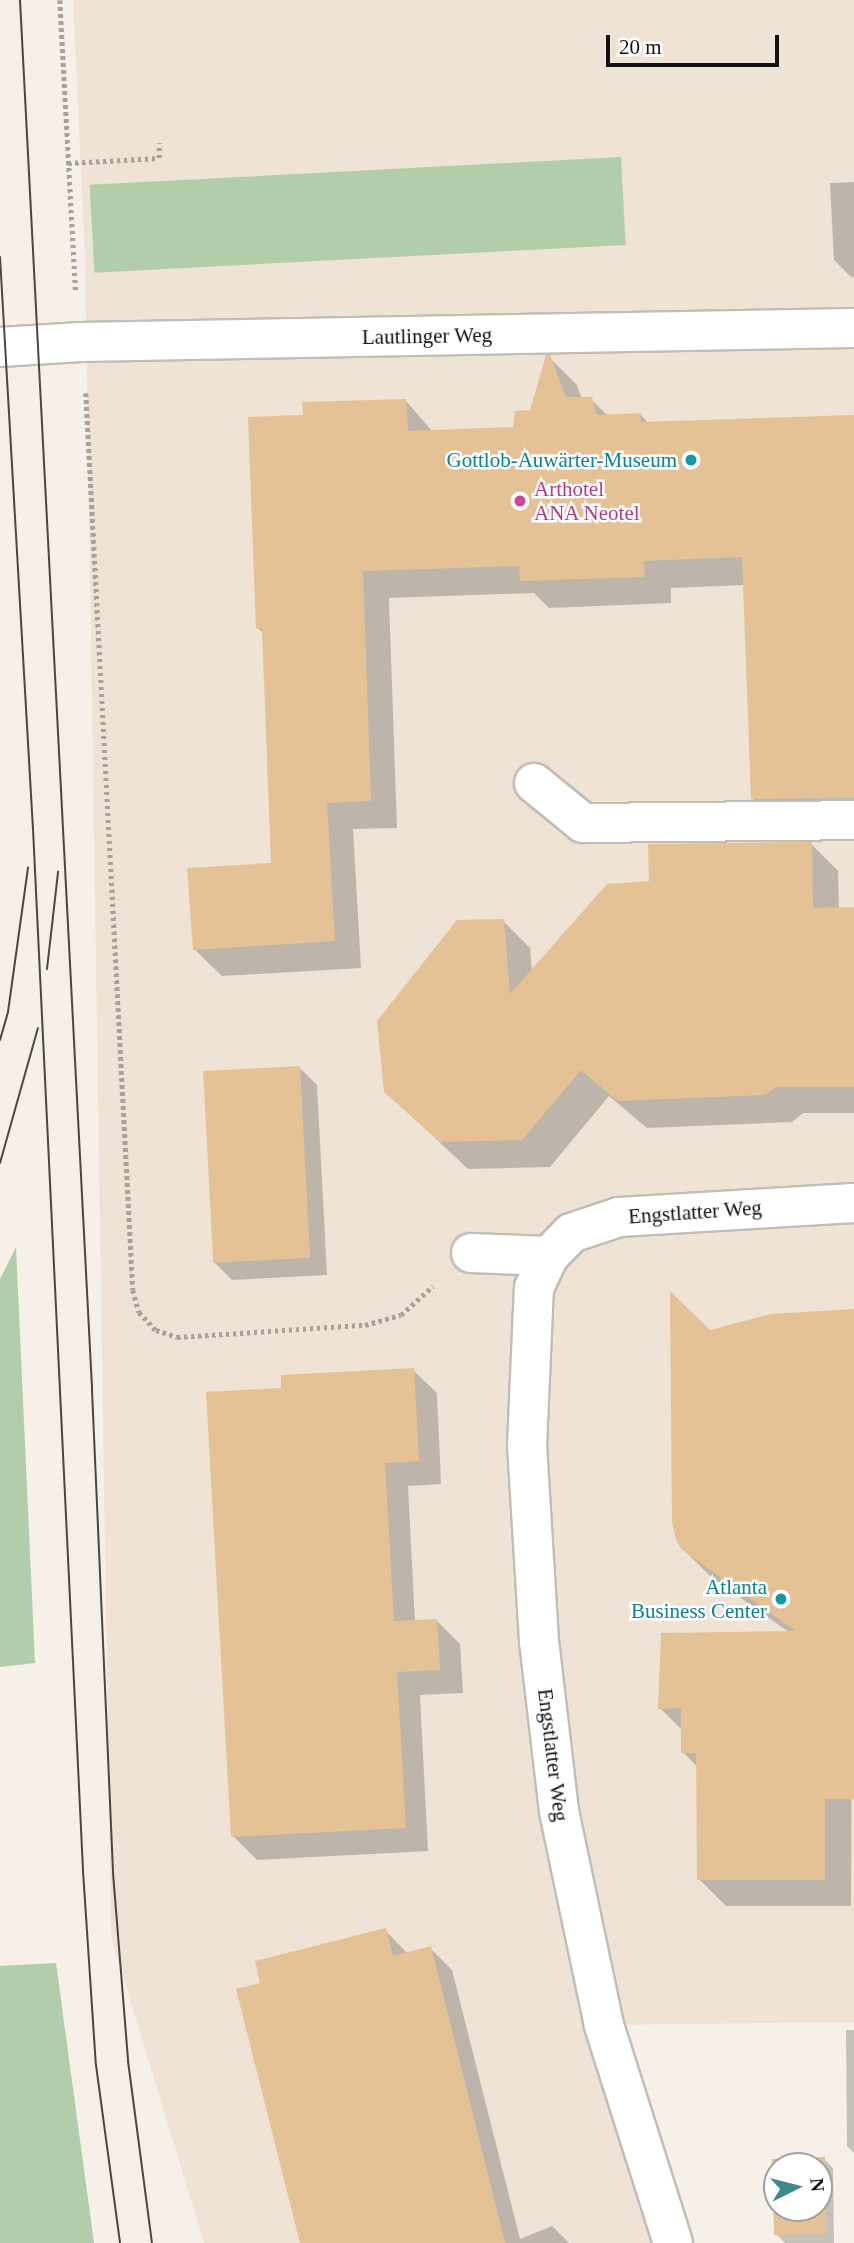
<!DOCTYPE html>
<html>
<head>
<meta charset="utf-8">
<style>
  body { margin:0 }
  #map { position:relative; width:854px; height:2243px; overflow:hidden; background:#f6f0e9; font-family:"Times New Roman",serif }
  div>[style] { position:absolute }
  .built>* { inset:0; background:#eee3d5 }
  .green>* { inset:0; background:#b2cda9; transform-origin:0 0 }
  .shadow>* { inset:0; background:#0003 }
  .building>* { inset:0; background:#e5c295; transform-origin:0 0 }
  .path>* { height:4.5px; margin-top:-2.25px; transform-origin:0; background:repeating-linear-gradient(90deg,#a6a29c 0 3.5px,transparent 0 7px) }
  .roads { filter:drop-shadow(2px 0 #c2bdb5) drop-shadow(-2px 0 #c2bdb5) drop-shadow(0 2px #c2bdb5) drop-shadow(0 -2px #c2bdb5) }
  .minor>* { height:38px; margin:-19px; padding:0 19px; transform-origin:19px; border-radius:19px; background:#fff }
  .tram>* { height:2px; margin:-1px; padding:0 1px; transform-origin:1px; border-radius:1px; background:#4a4744 }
  .dots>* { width:19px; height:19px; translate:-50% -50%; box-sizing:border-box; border:4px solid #fefffe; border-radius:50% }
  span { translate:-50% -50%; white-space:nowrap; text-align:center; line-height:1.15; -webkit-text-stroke:5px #fefffe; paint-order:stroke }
  .street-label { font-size:21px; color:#13110f }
  .culture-label { font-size:21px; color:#0d838f }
  .right { translate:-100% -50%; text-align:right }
  .hotel-label { font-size:21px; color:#b23c85 }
  .left { translate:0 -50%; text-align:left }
  .north { position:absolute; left:763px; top:2152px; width:70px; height:70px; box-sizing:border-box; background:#fefffe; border:2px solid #a0a09e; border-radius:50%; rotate:84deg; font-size:19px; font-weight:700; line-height:28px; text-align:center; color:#13110f }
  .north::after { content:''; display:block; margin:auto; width:24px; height:32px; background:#40898b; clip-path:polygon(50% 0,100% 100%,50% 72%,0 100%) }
  .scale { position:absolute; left:606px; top:35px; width:173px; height:32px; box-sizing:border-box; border:4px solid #13110f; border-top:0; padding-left:9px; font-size:21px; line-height:24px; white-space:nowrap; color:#13110f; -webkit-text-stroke:5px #fefffe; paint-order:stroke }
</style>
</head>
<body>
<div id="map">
  <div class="built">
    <i style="clip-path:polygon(73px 0,854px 0,854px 2022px,605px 2025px,673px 2243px,204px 2243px,111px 1937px,85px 256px)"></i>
  </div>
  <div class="green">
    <i style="left:621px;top:157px;width:88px;height:532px;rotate:87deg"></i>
    <i style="clip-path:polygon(16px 1247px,35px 1663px,0 1667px,0 1279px)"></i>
    <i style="clip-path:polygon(56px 1963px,94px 2243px,0 2243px,0 1966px)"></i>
  </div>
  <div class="shadow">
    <i style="clip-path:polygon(854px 182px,854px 277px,851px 277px,834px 260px,830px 183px)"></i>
    <i style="clip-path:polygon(549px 357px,577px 385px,582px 399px,591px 399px,608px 416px,641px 415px,649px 424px,854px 416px,854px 825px,780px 826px,753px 799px,745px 585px,671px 588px,671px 603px,549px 608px,534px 593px,389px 598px,397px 828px,353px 829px,361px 968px,222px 976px,194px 949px,273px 865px,264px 634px,258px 628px,305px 417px,406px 401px,433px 432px,515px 429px,531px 412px)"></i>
    <i style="clip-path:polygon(811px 844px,838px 871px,839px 909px,854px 909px,854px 1113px,803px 1113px,792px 1122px,647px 1128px,609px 1096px,550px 1167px,468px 1169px,385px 1091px,503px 921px,530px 948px,532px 971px,650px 882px)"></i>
    <i style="clip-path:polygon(299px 1067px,317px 1085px,327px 1275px,232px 1280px,214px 1262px)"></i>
    <i style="clip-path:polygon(854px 1311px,851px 1906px,726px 1906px,699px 1879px,698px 1768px,683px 1752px,683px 1731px,660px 1708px,790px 1633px,710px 1576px,682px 1548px,710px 1332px)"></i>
    <i style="clip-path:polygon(413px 1370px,437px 1393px,441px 1484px,408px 1486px,415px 1622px,436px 1620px,460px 1644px,463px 1693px,420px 1695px,428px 1851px,257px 1860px,233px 1836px,283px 1390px)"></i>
    <i style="clip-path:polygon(385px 1930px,408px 1954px,430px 1948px,452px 1970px,520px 2239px,552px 2226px,569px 2243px,304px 2243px,262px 1984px)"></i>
    <i style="clip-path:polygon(846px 2030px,854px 2030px,854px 2153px,847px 2146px)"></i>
    <i style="clip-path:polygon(evenodd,824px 2159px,833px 2168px,834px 2243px,785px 2243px,776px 2234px,774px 2161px,824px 2159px,777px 2166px,819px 2166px,819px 2208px,777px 2208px,777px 2166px)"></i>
  </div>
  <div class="building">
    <i style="clip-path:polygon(546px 355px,550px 355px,566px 397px,592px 397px,597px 415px,641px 413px,641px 422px,854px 415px,854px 798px,751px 799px,742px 557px,644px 561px,645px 577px,520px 581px,519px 566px,363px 571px,371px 801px,327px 803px,335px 941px,193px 950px,187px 868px,271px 863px,262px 628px,256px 629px,248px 417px,303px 415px,302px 402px,406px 399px,408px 431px,513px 427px,515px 411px,530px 410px)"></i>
    <i style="clip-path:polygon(812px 842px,813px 908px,854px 907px,854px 1087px,776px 1087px,765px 1095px,618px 1101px,581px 1070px,522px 1140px,440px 1142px,384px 1092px,377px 1021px,457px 920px,504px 919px,510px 994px,607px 884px,649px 881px,648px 844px)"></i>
    <i style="left:300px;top:1066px;width:192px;height:97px;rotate:87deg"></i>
    <i style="clip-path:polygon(670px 1291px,710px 1330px,771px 1314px,854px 1309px,854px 1799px,825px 1799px,825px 1880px,697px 1880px,696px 1753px,681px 1753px,681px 1708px,658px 1709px,661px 1633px,796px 1631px,681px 1549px,676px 1540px,672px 1522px)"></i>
    <i style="clip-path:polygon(414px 1368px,419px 1461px,385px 1463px,394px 1621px,437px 1619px,440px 1670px,397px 1672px,406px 1828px,231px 1837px,206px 1392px,281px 1388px,281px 1375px)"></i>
    <i style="clip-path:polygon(386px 1928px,393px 1956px,431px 1946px,505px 2243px,300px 2243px,236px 1989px,260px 1983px,255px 1961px)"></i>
    <i style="clip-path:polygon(evenodd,825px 2157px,826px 2234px,774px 2235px,772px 2159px,825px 2157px,777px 2166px,819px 2166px,819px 2208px,777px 2208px,777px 2166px)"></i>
  </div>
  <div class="path">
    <i style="left:60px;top:0;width:294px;rotate:86.9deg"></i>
    <i style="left:68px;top:163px;width:91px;rotate:-3.1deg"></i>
    <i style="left:159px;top:158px;width:15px;rotate:-90deg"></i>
    <i style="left:86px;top:393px;width:898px;rotate:87deg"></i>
    <i style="left:133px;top:1290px;width:23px;rotate:75deg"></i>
    <i style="left:139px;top:1312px;width:25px;rotate:47deg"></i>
    <i style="left:156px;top:1330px;width:22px;rotate:18deg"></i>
    <i style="left:177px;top:1337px;width:188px;rotate:-3.7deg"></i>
    <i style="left:365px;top:1325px;width:37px;rotate:-16deg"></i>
    <i style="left:401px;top:1315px;width:43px;rotate:-42.2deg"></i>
  </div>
  <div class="roads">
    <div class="minor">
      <i style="left:0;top:347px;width:81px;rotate:-3.5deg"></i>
      <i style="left:81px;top:342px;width:773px;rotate:-1.04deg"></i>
      <i style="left:534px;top:783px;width:63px;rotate:39.2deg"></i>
      <i style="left:583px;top:823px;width:271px;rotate:-0.6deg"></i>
      <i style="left:471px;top:1253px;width:78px;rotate:2.2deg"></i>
      <i style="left:673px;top:2243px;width:229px;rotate:-107.6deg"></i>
      <i style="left:604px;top:2025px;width:219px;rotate:-101.9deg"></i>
      <i style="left:559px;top:1811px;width:171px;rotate:-96.7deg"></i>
      <i style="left:539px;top:1641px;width:195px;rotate:-93.5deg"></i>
      <i style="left:527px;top:1446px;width:158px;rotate:-87.5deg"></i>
      <i style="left:534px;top:1288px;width:35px;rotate:-65deg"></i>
      <i style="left:549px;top:1256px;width:32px;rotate:-46deg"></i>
      <i style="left:571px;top:1233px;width:51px;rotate:-18.4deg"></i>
      <i style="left:619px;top:1217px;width:235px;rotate:-3.4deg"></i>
    </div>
  </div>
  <div class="tram">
    <i style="left:20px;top:0;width:1392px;rotate:87.03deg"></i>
    <i style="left:92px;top:1390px;width:483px;rotate:87.5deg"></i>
    <i style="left:113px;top:1873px;width:189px;rotate:85.4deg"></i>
    <i style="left:128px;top:2061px;width:184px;rotate:82.5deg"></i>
    <i style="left:0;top:257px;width:573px;rotate:86.7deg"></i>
    <i style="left:33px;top:829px;width:1043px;rotate:87.25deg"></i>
    <i style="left:83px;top:1871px;width:194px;rotate:86.2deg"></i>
    <i style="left:96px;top:2065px;width:180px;rotate:82.3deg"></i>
    <i style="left:47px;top:969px;width:98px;rotate:-83.5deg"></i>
    <i style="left:0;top:1040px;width:29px;rotate:-74deg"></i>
    <i style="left:8px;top:1012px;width:146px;rotate:-82.1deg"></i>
    <i style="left:0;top:1163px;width:140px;rotate:-74.3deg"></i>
  </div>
  <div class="dots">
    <i style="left:691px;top:460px;background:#0f9aa8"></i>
    <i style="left:520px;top:501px;background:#d1479c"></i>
    <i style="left:781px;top:1599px;background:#0f9aa8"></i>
  </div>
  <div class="street-label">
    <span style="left:427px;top:336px;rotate:-1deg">Lautlinger Weg</span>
    <span style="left:695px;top:1212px;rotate:-4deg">Engstlatter Weg</span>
    <span style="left:553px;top:1755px;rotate:83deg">Engstlatter Weg</span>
  </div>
  <div class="culture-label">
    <span class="right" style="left:677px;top:460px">Gottlob-Auwärter-Museum</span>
    <span class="right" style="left:767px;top:1599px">Atlanta<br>Business Center</span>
  </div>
  <div class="hotel-label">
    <span class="left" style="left:534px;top:501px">Arthotel<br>ANA Neotel</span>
  </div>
  <div class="north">N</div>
  <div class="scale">20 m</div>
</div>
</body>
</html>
